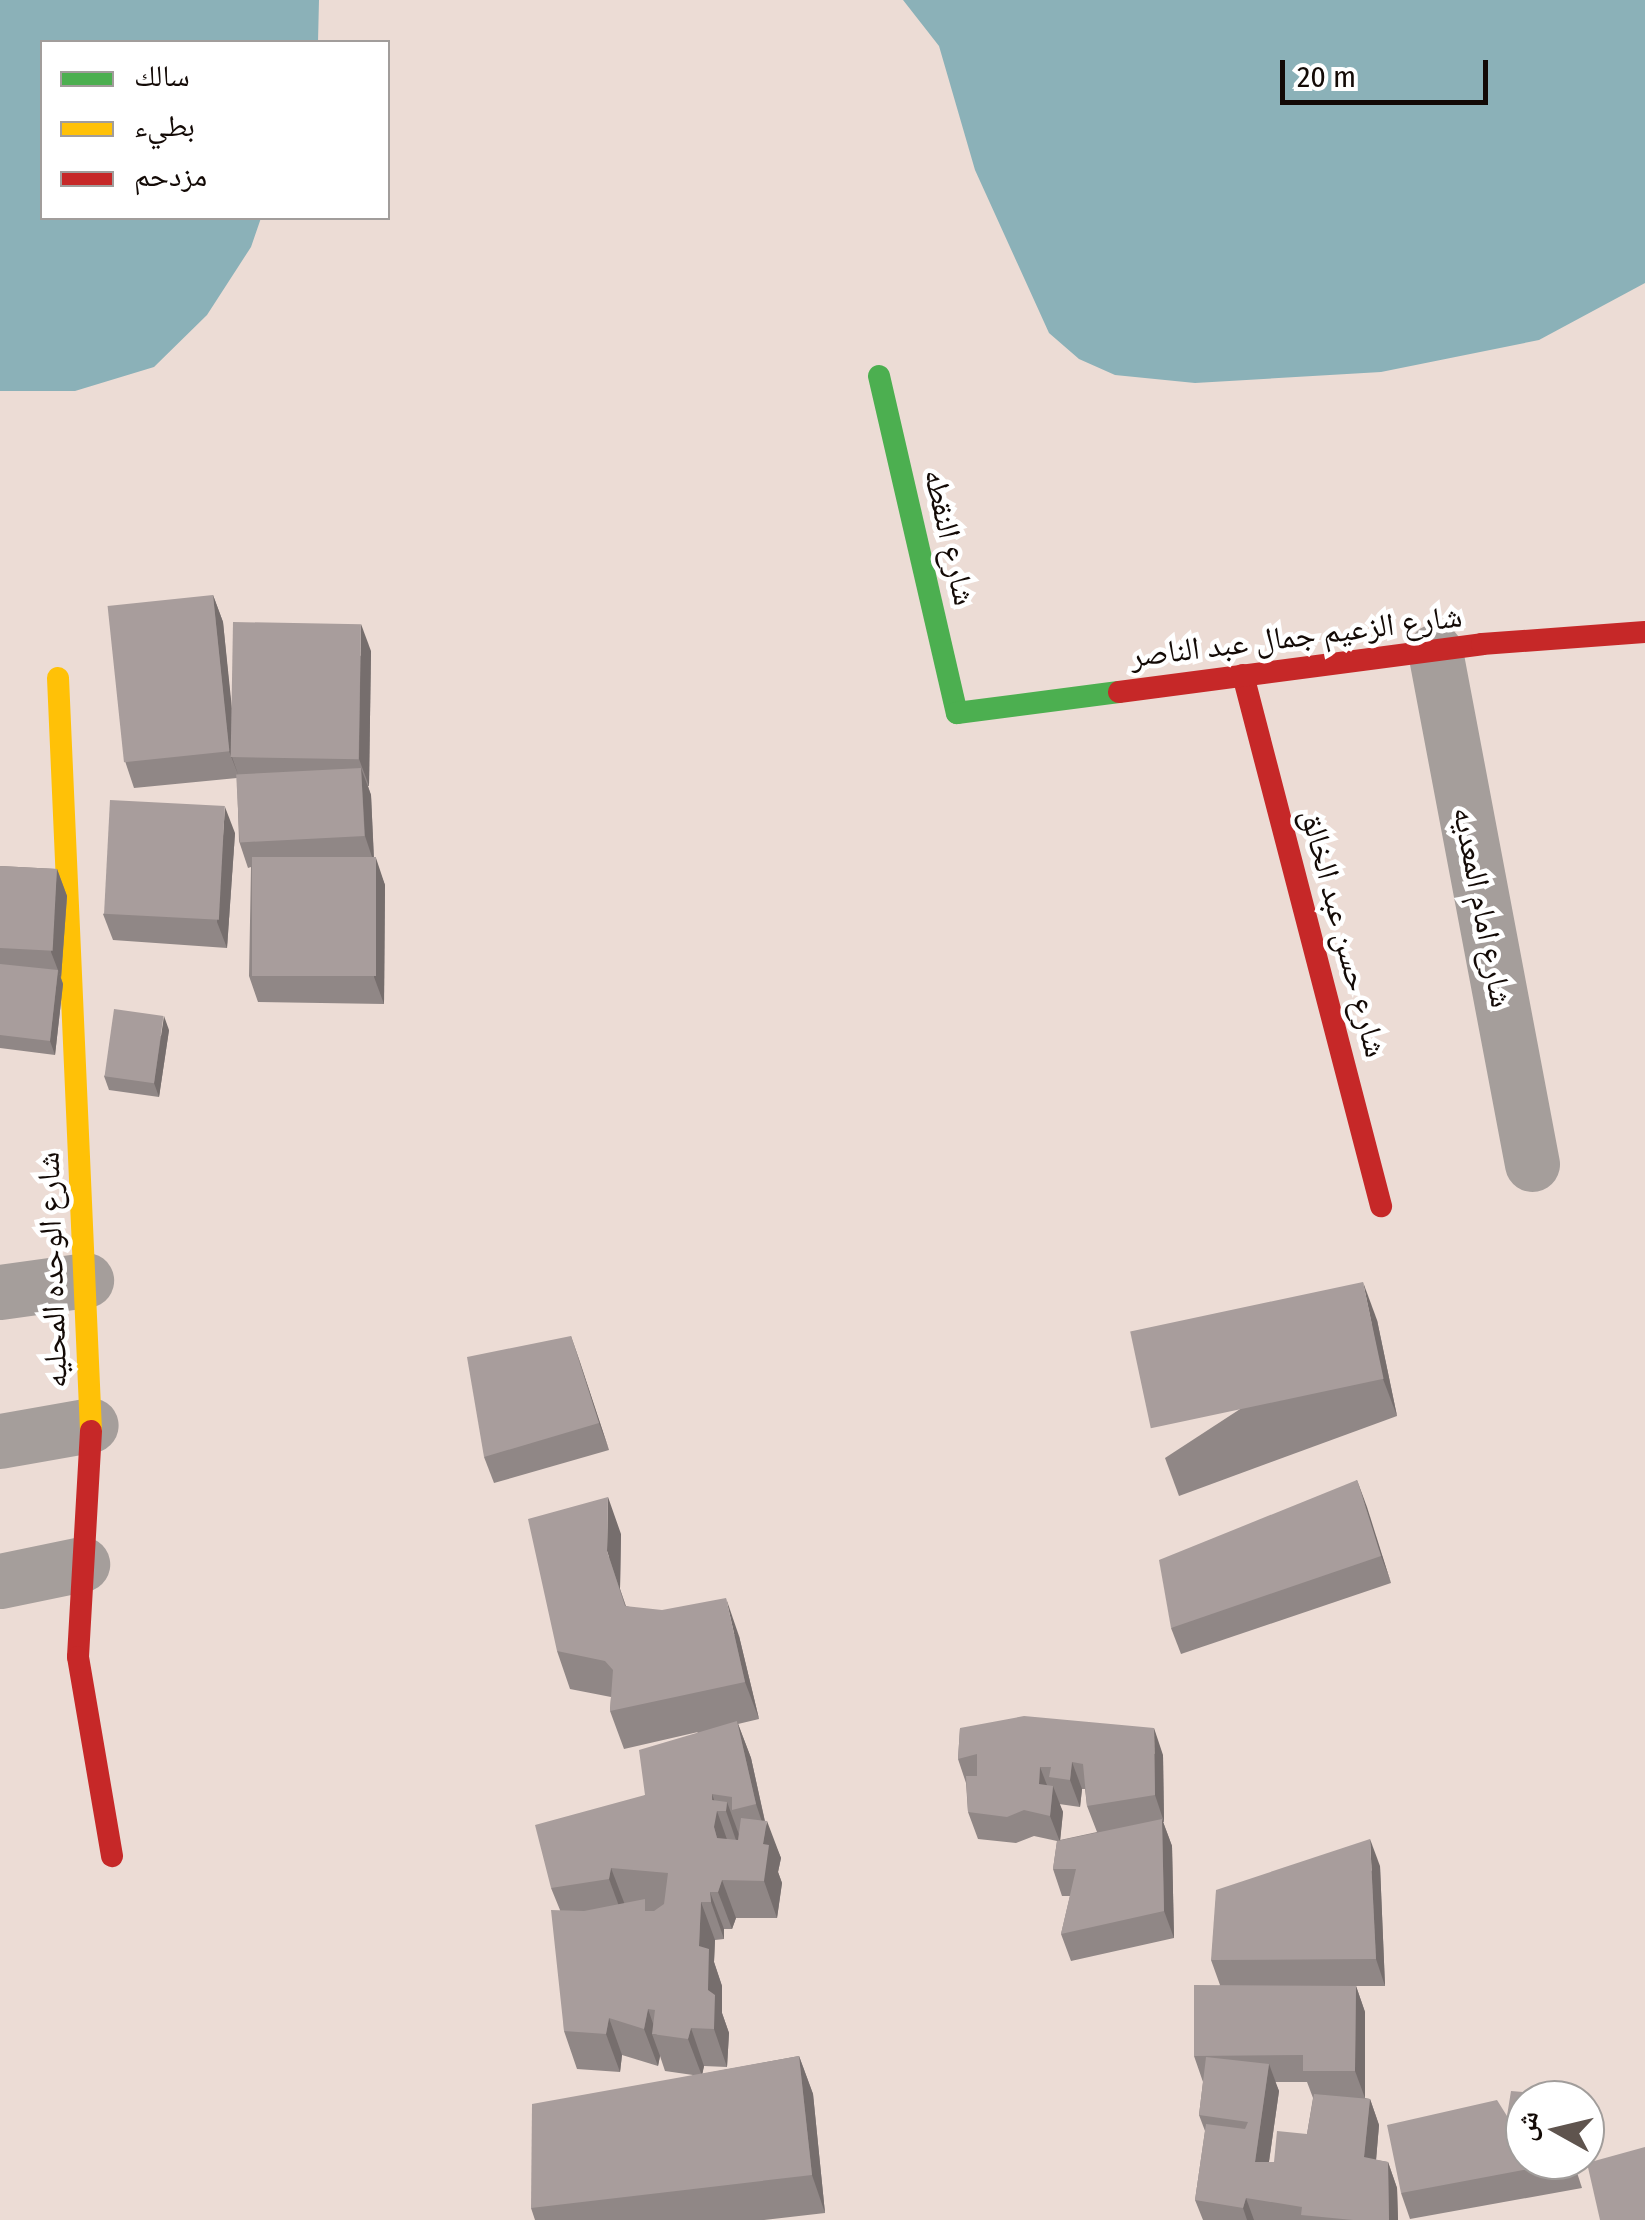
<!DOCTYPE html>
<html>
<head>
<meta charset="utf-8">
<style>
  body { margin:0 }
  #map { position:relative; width:1645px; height:2220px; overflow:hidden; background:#ecdcd5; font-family:"Fira Sans Condensed","Noto Naskh Arabic",sans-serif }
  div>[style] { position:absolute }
  .water>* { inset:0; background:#8bb1b8 }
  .street>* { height:55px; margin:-27.5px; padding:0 27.5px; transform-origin:27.5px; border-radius:27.5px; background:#a59e9b }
  .fast>* { height:22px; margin:-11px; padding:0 11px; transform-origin:11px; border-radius:11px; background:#4caf50 }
  .slow>* { height:22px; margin:-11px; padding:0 11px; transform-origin:11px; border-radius:11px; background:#ffc107 }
  .jam>* { height:22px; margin:-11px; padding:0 11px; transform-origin:11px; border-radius:11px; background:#c62828 }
  .wall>* { inset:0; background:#908786 }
  .shaded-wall>* { inset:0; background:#766e6d }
  .building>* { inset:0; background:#a89d9c; transform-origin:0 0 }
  span { translate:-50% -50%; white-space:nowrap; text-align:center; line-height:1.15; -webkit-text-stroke:9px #fff; paint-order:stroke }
  .street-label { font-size:32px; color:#130a06 }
  .legend { position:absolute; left:40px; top:40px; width:350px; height:180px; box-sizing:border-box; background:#fff; border:2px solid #a19d9b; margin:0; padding:12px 18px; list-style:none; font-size:30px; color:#130a06 }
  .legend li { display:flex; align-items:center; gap:20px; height:50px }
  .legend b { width:50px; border:2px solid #a19d9b }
  .north { position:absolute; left:1505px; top:2080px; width:100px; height:100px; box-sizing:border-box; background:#fff; border:2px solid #a19d9b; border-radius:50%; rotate:278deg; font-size:28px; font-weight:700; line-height:40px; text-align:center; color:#130a06 }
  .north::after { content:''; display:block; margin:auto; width:35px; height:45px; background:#5f544e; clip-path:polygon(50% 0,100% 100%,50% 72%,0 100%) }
  .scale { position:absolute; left:1280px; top:60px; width:208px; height:45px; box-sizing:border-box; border:5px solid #130a06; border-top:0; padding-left:12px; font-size:30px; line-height:35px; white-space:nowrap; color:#130a06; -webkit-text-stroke:8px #fff; paint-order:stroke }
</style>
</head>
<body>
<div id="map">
  <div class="water">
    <i style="clip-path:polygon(0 0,319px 0,318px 42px,42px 42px,42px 218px,261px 218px,251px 247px,207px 315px,154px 367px,75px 391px,0 391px)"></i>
    <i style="clip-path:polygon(903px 0,1645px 0,1645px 283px,1539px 340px,1381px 372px,1195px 383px,1115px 375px,1079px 359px,1049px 333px,975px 170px,939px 46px)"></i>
  </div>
  <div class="street">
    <i style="left:1435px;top:651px;width:522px;rotate:79.29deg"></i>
    <i style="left:0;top:1292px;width:87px;rotate:-7.9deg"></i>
    <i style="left:0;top:1441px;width:92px;rotate:-10deg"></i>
    <i style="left:0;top:1581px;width:84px;rotate:-11.7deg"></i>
  </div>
  <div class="fast">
    <i style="left:879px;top:376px;width:346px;rotate:77deg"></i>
    <i style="left:957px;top:713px;width:163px;rotate:-7.4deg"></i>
  </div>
  <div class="slow">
    <i style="left:58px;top:678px;width:754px;rotate:87.49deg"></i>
  </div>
  <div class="jam">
    <i style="left:1243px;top:675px;width:549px;rotate:75.43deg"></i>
    <i style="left:1119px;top:692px;width:366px;rotate:-7.5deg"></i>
    <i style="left:1482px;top:644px;width:163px;rotate:-4.2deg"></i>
    <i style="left:91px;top:1431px;width:226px;rotate:93.3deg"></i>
    <i style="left:78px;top:1657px;width:202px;rotate:80.3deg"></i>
  </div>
  <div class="wall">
    <i style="clip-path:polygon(213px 595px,223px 622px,232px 715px,371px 651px,369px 786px,368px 786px,371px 795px,374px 858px,385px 885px,384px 1004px,258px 1002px,249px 976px,251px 867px,248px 868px,239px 841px,237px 778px,134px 788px,125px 761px)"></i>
    <i style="clip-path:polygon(235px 833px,227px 948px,113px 940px,103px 914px)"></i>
    <i style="clip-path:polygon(0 866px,57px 869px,67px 896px,61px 978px,63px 984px,55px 1055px,0 1048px)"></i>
    <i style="clip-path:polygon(169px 1030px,159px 1097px,109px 1090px,104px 1076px)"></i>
    <i style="clip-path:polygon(1377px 1320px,1397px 1416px,1179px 1496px,1165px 1458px)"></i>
    <i style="clip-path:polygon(571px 1336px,609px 1450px,494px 1483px,484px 1457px)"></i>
    <i style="clip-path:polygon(1357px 1480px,1391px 1583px,1181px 1654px,1171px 1628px)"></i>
    <i style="clip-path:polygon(621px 1534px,620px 1589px,626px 1606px,739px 1636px,759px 1719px,738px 1724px,751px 1758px,765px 1821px,781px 1858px,778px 1872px,782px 1883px,777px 1918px,736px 1918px,732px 1929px,724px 1929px,724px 1939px,715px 1940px,714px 1962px,722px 1986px,722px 2013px,729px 2033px,727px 2067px,704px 2066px,702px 2074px,799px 2056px,813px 2094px,825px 2213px,764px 2220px,535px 2220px,531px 2208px,693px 2075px,665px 2071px,660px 2056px,658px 2066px,622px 2055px,620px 2072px,577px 2069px,564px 2031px,560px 1910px,551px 1888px,645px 1795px,698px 1732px,624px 1749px,610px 1711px,611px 1697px,570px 1689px,557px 1651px)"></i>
    <i style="clip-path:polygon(evenodd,960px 1728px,1163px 1755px,1164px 1822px,1163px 1822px,1172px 1846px,1174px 1938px,1071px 1961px,1061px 1934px,1070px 1896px,1062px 1896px,1053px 1869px,1057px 1841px,1034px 1836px,1016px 1843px,978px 1839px,968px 1812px,966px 1783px,958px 1759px,960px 1728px,1082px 1789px,1085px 1789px,1087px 1806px,1097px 1832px,1060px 1840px,1063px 1812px,1059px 1804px,1080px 1807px,1082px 1789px)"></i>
    <i style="clip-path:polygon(evenodd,1380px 1866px,1385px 1986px,1356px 1986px,1365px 2012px,1365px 2098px,1370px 2099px,1379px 2125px,1376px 2160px,1388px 2162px,1397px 2188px,1398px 2220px,1203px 2220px,1195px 2200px,1205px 2131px,1199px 2115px,1203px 2082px,1194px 2056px,1220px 1985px,1211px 1960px,1380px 1866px,1275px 2082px,1307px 2082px,1313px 2098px,1307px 2134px,1274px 2162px,1269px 2162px,1279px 2091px,1275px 2082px)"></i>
    <i style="clip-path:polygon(1507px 2116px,1573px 2160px,1582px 2188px,1410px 2219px,1401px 2193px)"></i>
  </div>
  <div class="shaded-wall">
    <i style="clip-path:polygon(213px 595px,223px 622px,237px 757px,232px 757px,239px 777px,229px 751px)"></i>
    <i style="clip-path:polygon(361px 624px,371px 651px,369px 786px,359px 759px)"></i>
    <i style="clip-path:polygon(361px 768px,371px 795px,374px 863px,365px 836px)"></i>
    <i style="clip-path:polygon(225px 807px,235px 833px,227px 948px,217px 922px)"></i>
    <i style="clip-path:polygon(376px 858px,385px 885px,384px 1004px,374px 977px)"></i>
    <i style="clip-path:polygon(57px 869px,67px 896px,61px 978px,51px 952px)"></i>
    <i style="clip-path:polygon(58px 970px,63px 984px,55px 1055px,50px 1041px)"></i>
    <i style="clip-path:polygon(164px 1016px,169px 1030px,159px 1097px,154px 1083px)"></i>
    <i style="clip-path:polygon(1363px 1282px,1377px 1320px,1397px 1416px,1383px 1379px)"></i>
    <i style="clip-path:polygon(571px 1336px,580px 1362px,609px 1450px,599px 1423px)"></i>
    <i style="clip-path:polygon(1357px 1480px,1367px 1507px,1391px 1583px,1381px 1556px)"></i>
    <i style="clip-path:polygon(608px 1497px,621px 1534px,620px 1589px,638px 1644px,607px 1551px)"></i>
    <i style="clip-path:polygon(726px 1598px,739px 1636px,759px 1719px,745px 1682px)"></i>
    <i style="clip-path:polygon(737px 1721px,751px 1758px,766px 1827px,767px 1821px,781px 1858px,778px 1872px,782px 1883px,777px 1918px,764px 1881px,763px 1844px,765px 1831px,756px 1804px)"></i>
    <i style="clip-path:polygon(1154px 1728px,1163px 1755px,1164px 1822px,1155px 1795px)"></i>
    <i style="clip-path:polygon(1072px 1762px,1082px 1789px,1080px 1807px,1070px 1780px)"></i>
    <i style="clip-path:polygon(1040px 1767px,1050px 1793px,1039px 1784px)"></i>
    <i style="clip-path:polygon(1053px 1786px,1063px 1812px,1060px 1842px,1050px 1816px)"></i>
    <i style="clip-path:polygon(712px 1794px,718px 1811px,717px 1811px,730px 1848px,717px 1838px,714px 1827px)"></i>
    <i style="clip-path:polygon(727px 1802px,741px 1840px,739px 1849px,726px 1811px)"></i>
    <i style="clip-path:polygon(1162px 1819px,1172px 1846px,1174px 1938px,1164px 1911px)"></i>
    <i style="clip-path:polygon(1370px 1839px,1380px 1866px,1385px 1986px,1376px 1959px)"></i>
    <i style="clip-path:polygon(611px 1868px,625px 1905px,623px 1917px,609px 1879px)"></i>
    <i style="clip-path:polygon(722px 1880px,736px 1918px,732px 1929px,718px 1892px)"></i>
    <i style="clip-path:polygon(710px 1892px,724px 1929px,724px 1939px,711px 1902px)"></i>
    <i style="clip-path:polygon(701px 1902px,715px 1940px,714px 1962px,722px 1986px,722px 2013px,729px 2033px,727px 2067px,714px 2029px,699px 1946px)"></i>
    <i style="clip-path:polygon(1356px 1986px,1365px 2012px,1365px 2098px,1355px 2071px)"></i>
    <i style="clip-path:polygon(648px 2009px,657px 2035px,652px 2034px,660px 2056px,658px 2066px,644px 2029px)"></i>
    <i style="clip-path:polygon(609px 2018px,622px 2055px,620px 2072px,606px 2034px)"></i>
    <i style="clip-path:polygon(691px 2028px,704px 2066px,702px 2076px,688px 2039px)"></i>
    <i style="clip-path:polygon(799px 2056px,813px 2094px,825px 2213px,812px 2175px)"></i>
    <i style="clip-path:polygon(1269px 2064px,1279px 2091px,1265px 2189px,1255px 2162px)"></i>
    <i style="clip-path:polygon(1370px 2099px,1379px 2125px,1374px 2184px,1364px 2157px)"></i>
    <i style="clip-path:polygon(1388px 2162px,1397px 2188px,1398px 2220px,1389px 2220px)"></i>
    <i style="clip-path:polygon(1246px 2198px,1254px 2220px,1247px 2220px,1243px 2208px)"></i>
  </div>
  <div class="building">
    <i style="left:213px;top:595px;width:157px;height:106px;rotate:84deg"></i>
    <i style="left:233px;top:622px;width:128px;height:135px;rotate:1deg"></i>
    <i style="left:361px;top:768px;width:68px;height:125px;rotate:87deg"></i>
    <i style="left:110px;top:800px;width:115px;height:114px;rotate:3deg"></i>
    <i style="left:252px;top:857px;width:124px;height:119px"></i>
    <i style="left:0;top:866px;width:57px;height:82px;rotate:3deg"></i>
    <i style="clip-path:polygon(0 964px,58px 970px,50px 1041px,0 1035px)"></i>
    <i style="left:114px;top:1009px;width:50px;height:68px;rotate:8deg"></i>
    <i style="left:1363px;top:1282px;width:99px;height:238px;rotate:78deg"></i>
    <i style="clip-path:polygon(571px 1336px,599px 1423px,484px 1457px,467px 1357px)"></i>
    <i style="clip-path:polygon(1357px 1480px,1381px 1556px,1171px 1628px,1159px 1560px)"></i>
    <i style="clip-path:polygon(608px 1497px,607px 1551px,625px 1606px,662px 1610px,726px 1598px,745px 1682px,610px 1711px,613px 1670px,605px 1661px,557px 1651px,528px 1519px)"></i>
    <i style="clip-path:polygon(1024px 1716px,1154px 1728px,1155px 1795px,1087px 1806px,1083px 1764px,1072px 1762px,1070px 1780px,1049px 1777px,1051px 1767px,1040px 1767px,1039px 1784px,1053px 1786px,1050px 1816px,1024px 1810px,1007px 1817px,968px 1812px,966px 1776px,977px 1776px,977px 1754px,958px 1759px,960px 1728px)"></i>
    <i style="clip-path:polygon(737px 1721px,756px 1804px,732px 1810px,732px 1797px,712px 1794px,712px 1800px,727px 1802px,726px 1811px,717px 1811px,714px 1827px,717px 1838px,738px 1840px,741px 1818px,767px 1821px,763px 1844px,769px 1845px,764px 1881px,722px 1880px,718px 1892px,710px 1892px,711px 1902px,701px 1902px,699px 1946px,709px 1949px,708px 1990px,715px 1995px,714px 2029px,691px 2028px,688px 2039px,652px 2034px,655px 2010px,648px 2009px,644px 2029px,609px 2018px,606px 2034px,564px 2031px,551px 1910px,584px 1911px,645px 1899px,645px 1911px,654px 1911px,664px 1904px,668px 1873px,611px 1868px,609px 1879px,551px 1888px,535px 1825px,645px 1795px,639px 1750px)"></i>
    <i style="clip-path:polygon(1162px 1819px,1164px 1911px,1061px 1934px,1076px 1869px,1053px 1869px,1057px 1841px)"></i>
    <i style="clip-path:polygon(1370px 1839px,1376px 1959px,1211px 1960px,1216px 1890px)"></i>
    <i style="clip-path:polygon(1194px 1985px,1356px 1986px,1355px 2071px,1303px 2071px,1303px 2055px,1194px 2056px)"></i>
    <i style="clip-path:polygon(799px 2056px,812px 2175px,531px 2208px,532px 2104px)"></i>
    <i style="clip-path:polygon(1206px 2057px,1269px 2064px,1255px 2162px,1274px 2162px,1277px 2131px,1307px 2134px,1314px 2094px,1370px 2099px,1364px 2157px,1388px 2162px,1389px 2220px,1353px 2220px,1301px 2215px,1302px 2207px,1246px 2198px,1243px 2208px,1195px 2200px,1206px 2124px,1245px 2129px,1248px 2122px,1199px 2115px)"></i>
    <i style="clip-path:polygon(1511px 2091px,1550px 2094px,1552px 2100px,1525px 2100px,1525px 2160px,1572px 2160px,1572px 2161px,1401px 2193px,1387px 2125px,1497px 2100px,1507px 2116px)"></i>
    <i style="clip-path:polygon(1645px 2147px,1645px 2220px,1600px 2220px,1587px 2163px)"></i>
  </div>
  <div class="street-label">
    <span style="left:950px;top:537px;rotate:77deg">شارع النقطه</span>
    <span style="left:1296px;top:636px;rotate:-7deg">شارع الزعيم جمال عبد الناصر</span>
    <span style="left:1483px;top:907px;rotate:79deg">شارع امام المعديه</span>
    <span style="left:1344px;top:933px;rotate:75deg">شارع حسن عبد الخالق</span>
    <span style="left:52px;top:1270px;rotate:-92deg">شارع الوحده المحليه</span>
  </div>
  <ul class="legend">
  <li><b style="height:12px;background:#4caf50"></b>سالك</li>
  <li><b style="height:12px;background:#ffc107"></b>بطيء</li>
  <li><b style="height:12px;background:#c62828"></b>مزدحم</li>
  </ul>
  <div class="north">ش</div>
  <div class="scale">20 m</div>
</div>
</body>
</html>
